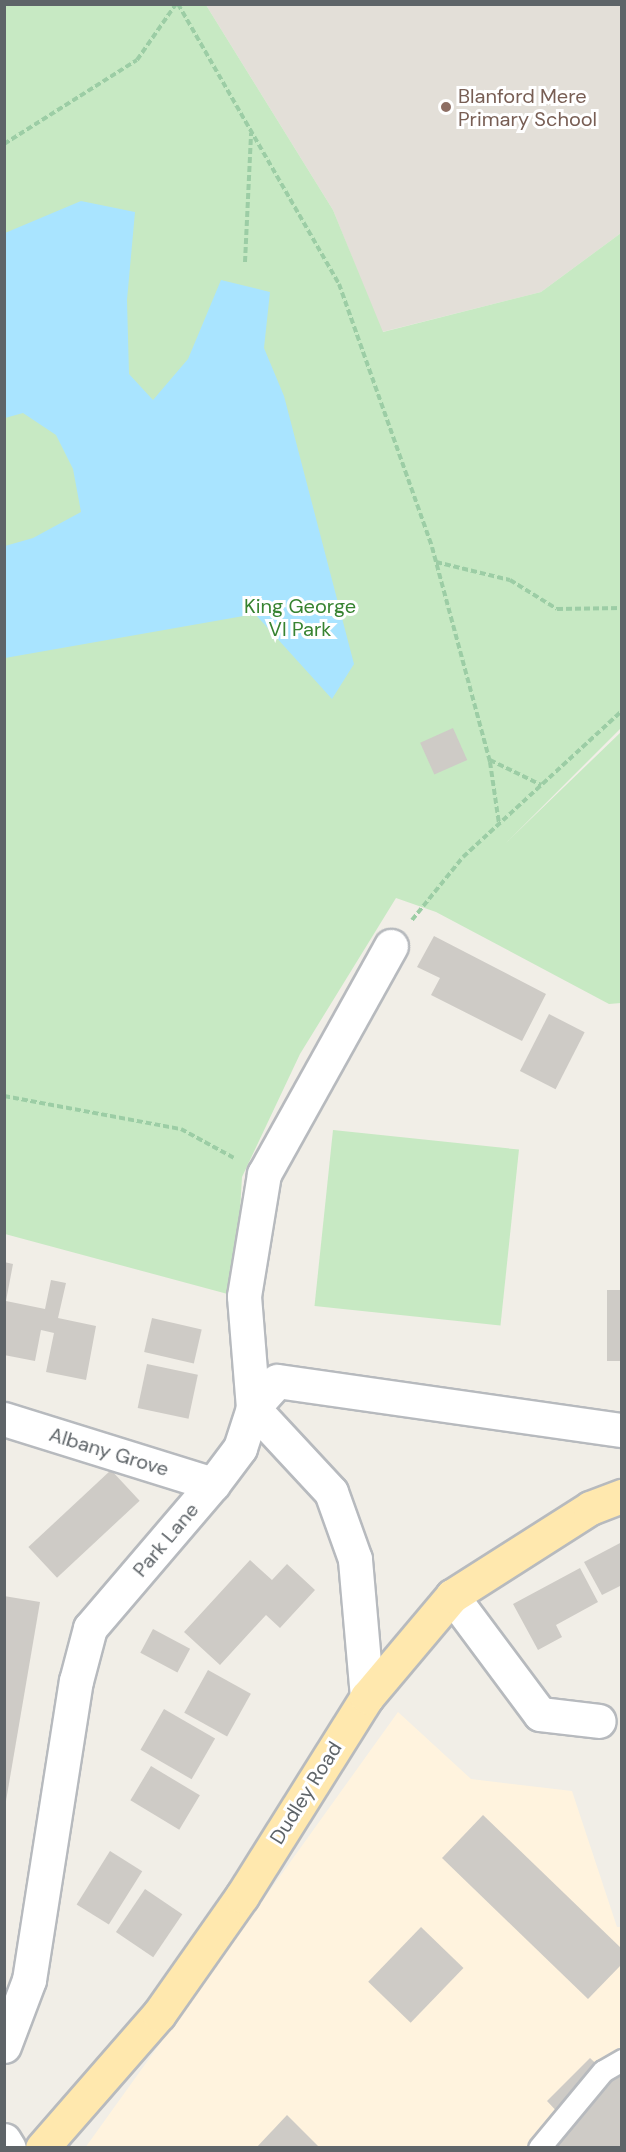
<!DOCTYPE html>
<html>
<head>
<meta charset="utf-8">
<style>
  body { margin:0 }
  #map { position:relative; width:626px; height:2152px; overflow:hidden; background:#f1eee7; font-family:"DM Sans",sans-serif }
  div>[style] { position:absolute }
  .commercial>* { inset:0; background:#fff3de }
  .education>* { inset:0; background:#e3dfd8 }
  .green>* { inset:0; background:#c7e9c3; transform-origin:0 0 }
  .water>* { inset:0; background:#a9e4ff }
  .building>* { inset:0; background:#cecbc6; transform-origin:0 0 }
  .path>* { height:4px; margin-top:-2px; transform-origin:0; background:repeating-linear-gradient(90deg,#9ccda5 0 6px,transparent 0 9px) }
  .roads { filter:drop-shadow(2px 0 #b7babe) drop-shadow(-2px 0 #b7babe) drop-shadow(0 2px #b7babe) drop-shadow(0 -2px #b7babe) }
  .lane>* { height:21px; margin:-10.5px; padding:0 10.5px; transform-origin:10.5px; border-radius:10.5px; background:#fff }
  .street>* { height:33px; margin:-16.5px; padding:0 16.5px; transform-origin:16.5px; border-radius:16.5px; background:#fff }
  .primary>* { height:33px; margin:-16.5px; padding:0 16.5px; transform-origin:16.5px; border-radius:16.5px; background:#ffe8ae }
  .dots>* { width:16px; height:16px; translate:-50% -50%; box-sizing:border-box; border:3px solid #fff; border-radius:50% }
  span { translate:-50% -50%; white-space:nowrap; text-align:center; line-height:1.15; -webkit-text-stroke:6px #fff; paint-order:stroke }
  .education-label { font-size:20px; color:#785e54 }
  .left { translate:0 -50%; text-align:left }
  .park-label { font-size:20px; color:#378331 }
  .street-label { font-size:20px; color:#5e6468 }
  .frame { position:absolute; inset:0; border:6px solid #5e6468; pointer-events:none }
</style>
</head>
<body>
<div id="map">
  <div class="commercial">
    <i style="clip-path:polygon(398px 1712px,471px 1779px,572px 1791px,617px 1927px,621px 1927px,621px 2147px,85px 2148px)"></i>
  </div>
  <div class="education">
    <i style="clip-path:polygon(206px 5px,621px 5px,621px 233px,541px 292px,382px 332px,333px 210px)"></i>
  </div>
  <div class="green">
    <i style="clip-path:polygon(4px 5px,206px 5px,333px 210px,383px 332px,541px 292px,621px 233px,621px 728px,505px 844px,621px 732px,621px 1003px,609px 1004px,436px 912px,396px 898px,300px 1054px,242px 1177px,235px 1296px,5px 1234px)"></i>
    <i style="left:333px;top:1130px;width:187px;height:177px;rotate:6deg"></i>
  </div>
  <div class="water">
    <i style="clip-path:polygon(81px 201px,135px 212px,127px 300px,129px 374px,153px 400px,188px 359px,221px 280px,270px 292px,264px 348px,284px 396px,354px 664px,332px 699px,255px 614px,5px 658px,5px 546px,33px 538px,81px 512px,73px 469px,56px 435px,23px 413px,5px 418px,5px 233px)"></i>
  </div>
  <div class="building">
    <i style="left:453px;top:728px;width:35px;height:36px;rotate:66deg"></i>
    <i style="clip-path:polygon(434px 936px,546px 994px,522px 1041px,431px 995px,440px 978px,417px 967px)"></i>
    <i style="left:549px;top:1014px;width:40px;height:64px;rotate:27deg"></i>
    <i style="clip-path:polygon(4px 1262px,13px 1264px,6px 1301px,45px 1309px,51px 1280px,66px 1283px,58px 1318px,96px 1326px,86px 1380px,46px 1372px,54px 1333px,41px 1330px,35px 1361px,4px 1355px)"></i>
    <i style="left:607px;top:1290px;width:15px;height:71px"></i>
    <i style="left:152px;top:1318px;width:51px;height:35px;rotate:13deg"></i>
    <i style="left:147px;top:1364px;width:52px;height:45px;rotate:12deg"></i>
    <i style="left:111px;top:1470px;width:42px;height:113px;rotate:47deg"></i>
    <i style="clip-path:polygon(622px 1542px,622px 1585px,602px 1595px,584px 1562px)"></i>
    <i style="clip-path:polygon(250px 1560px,272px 1580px,287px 1564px,315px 1590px,280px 1628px,266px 1615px,220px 1665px,184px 1632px)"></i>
    <i style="clip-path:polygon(580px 1568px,598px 1602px,556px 1625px,562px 1637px,538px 1650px,513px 1604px)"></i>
    <i style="clip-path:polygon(4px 1596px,40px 1602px,6px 1801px,4px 1801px)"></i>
    <i style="left:153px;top:1629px;width:42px;height:27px;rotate:28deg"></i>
    <i style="left:208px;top:1670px;width:49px;height:49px;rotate:29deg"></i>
    <i style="left:164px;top:1709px;width:59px;height:47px;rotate:30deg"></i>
    <i style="left:151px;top:1766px;width:57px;height:40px;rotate:31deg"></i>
    <i style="clip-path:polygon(483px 1815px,622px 1949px,622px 1964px,588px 1999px,442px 1858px)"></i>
    <i style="left:110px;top:1851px;width:38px;height:63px;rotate:32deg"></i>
    <i style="left:145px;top:1889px;width:45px;height:52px;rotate:34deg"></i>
    <i style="left:421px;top:1927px;width:59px;height:76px;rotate:44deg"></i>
    <i style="clip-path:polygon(590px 2058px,607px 2074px,622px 2059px,622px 2148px,534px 2148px,563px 2118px,547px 2101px)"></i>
    <i style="clip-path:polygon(287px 2115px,320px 2148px,256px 2148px)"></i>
  </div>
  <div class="path">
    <i style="left:178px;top:4px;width:323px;rotate:60.1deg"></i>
    <i style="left:339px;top:284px;width:279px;rotate:70.5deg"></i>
    <i style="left:432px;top:547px;width:223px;rotate:74.9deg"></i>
    <i style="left:490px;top:762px;width:63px;rotate:81.7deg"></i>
    <i style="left:4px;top:144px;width:157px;rotate:-32.3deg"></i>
    <i style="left:137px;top:60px;width:68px;rotate:-55.1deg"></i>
    <i style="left:245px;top:262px;width:129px;rotate:-87.3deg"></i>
    <i style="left:436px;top:562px;width:76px;rotate:13.7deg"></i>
    <i style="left:510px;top:580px;width:55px;rotate:31.7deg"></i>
    <i style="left:557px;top:609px;width:65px;rotate:-0.9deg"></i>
    <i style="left:490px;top:760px;width:57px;rotate:26.1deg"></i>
    <i style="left:412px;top:920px;width:81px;rotate:-51deg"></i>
    <i style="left:463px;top:857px;width:216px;rotate:-42.6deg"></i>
    <i style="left:4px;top:1096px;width:180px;rotate:10.6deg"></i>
    <i style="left:181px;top:1129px;width:60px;rotate:28.7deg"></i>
  </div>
  <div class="roads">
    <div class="lane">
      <i style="left:539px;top:2148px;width:100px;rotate:-50.3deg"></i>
      <i style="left:603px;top:2071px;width:22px;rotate:-30deg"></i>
    </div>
    <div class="street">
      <i style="left:4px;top:1419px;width:219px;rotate:17.3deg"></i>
      <i style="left:452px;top:1596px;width:147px;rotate:53.3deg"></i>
      <i style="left:540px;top:1714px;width:59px;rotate:6.8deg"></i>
      <i style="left:367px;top:1697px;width:139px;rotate:-95deg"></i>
      <i style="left:355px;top:1559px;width:71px;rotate:-109.7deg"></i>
      <i style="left:331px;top:1492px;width:115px;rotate:-132.9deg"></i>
      <i style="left:253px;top:1408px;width:112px;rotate:-94.6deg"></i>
      <i style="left:244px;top:1296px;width:124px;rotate:-80.7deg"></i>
      <i style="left:264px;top:1174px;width:261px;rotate:-60.9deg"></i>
      <i style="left:4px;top:2046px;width:71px;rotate:-69.3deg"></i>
      <i style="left:29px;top:1980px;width:303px;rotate:-81.1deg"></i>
      <i style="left:76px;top:1681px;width:55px;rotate:-75.2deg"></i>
      <i style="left:90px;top:1628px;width:189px;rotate:-49.5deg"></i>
      <i style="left:213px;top:1484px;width:45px;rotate:-53.1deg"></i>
      <i style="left:240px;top:1448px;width:42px;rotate:-72deg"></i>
      <i style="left:253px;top:1408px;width:36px;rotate:-48deg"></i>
      <i style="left:277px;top:1381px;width:348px;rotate:8.1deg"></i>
      <i style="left:4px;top:2140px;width:9px;rotate:58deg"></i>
    </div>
    <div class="primary">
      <i style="left:42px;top:2148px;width:178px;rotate:-48.9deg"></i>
      <i style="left:159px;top:2014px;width:144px;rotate:-54.9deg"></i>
      <i style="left:242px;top:1896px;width:235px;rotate:-57.9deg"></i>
      <i style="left:367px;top:1697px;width:132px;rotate:-49.9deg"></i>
      <i style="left:452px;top:1596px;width:164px;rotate:-32.5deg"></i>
      <i style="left:590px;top:1508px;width:34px;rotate:-21deg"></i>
    </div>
  </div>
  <div class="dots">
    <i style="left:446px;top:107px;background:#8d6e63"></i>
  </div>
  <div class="education-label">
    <span class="left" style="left:458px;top:108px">Blanford Mere<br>Primary School</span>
  </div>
  <div class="park-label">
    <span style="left:300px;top:618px">King George<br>VI Park</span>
  </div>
  <div class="street-label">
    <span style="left:109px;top:1452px;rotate:17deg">Albany Grove</span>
    <span style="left:166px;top:1540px;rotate:-50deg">Park Lane</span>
    <span style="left:306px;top:1793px;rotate:-58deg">Dudley Road</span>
  </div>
  <div class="frame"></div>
</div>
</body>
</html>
